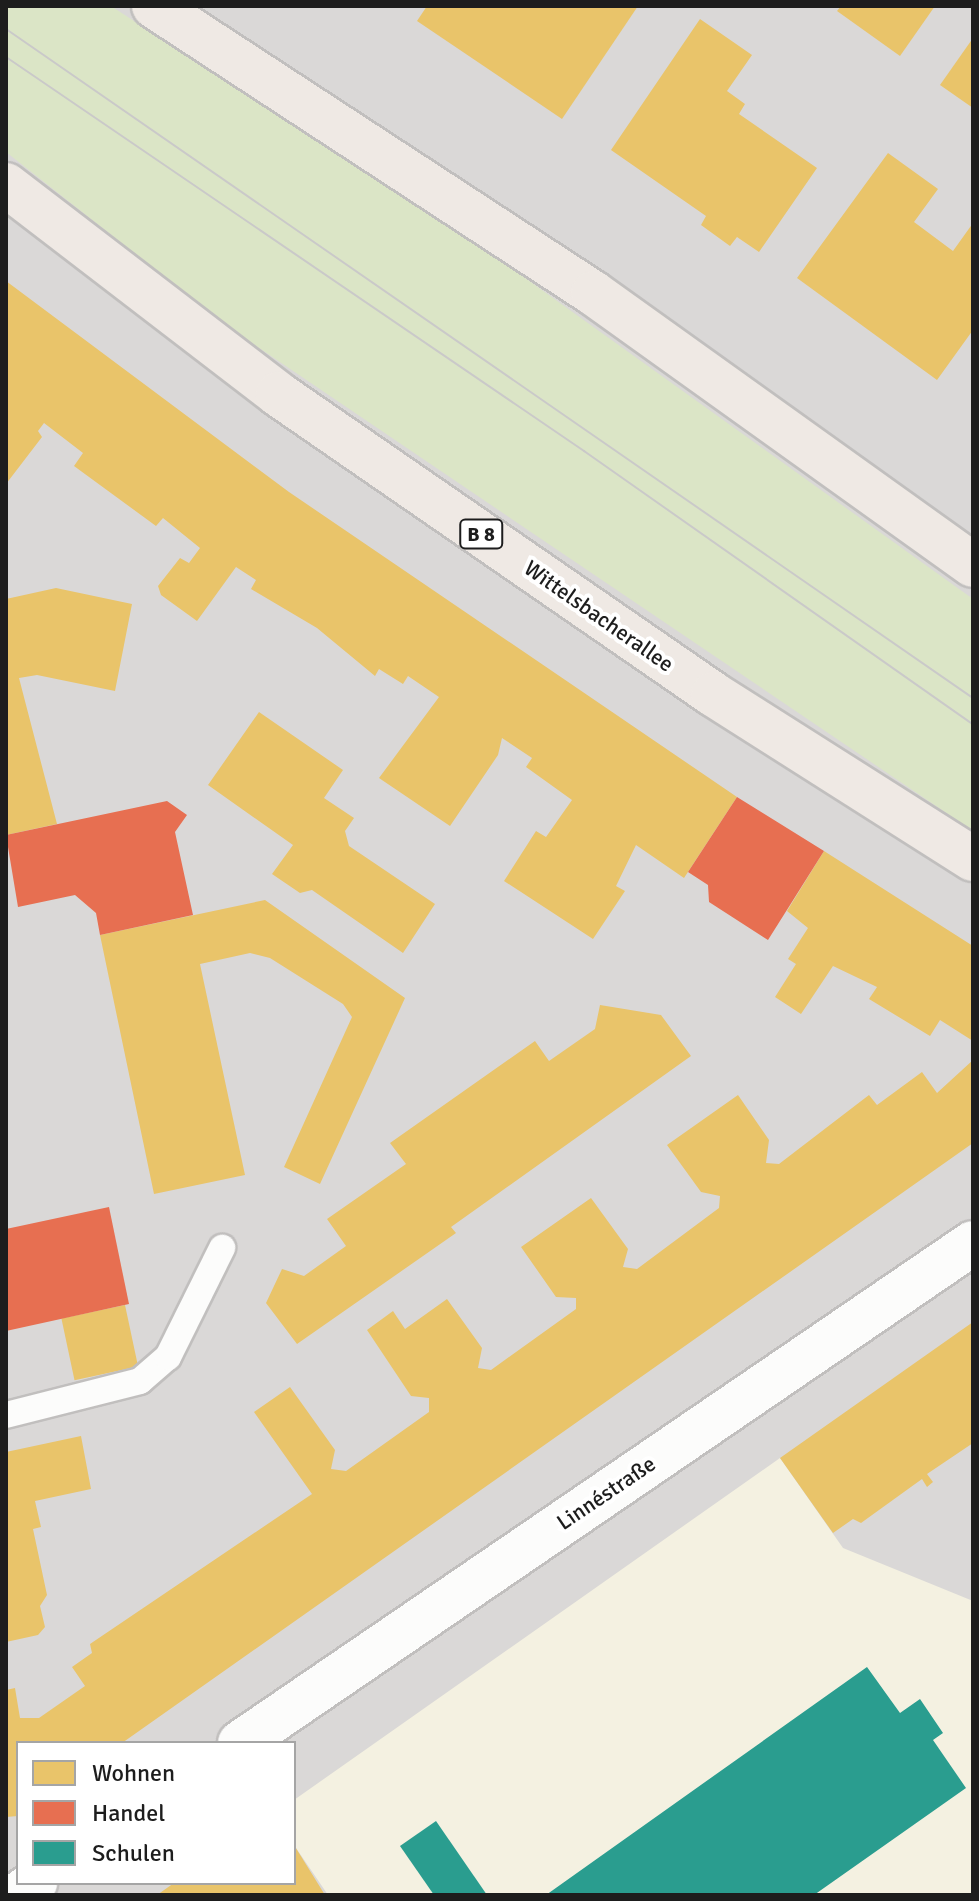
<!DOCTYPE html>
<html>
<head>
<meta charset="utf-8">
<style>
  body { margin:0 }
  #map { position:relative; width:979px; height:1901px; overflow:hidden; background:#ebe8e5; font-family:Signika,sans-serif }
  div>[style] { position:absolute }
  .residential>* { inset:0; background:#dad8d7 }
  .education>* { inset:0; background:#f4f1e1 }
  .grass>* { inset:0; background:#dbe5c6 }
  .homes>* { inset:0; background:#e9c46a; transform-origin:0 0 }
  .shops>* { inset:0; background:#e76f51 }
  .schools>* { inset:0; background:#2a9d8f }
  .roads { filter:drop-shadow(2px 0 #c1bfbe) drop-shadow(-2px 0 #c1bfbe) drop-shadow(0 2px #c1bfbe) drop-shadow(0 -2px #c1bfbe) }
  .service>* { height:26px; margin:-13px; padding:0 13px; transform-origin:13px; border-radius:13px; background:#fcfcfb }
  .minor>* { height:44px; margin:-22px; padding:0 22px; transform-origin:22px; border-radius:22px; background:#fcfcfb }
  .primary>* { height:44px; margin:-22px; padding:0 22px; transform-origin:22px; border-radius:22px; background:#efe9e4 }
  .tram>* { height:2px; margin:-1px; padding:0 1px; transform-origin:1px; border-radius:1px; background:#cac9c9 }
  span { translate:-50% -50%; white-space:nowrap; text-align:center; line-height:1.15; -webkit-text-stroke:8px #fff; paint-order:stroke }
  .shield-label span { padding:2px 6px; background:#fff; border:2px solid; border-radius:6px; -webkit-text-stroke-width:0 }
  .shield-label { font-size:20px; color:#1d1d1d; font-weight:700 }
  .street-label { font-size:22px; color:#1d1d1d }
  .frame { position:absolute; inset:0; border:8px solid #1d1d1d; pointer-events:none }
  .legend { position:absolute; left:16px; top:1741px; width:280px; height:144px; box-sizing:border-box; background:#fff; border:2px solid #a5a5a5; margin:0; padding:10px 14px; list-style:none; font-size:24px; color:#1d1d1d }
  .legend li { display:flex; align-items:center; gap:16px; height:40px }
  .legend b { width:40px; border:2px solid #a5a5a5 }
</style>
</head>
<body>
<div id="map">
  <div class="residential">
    <i style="clip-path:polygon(evenodd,6px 6px,973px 6px,973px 1895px,6px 1895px,6px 6px,18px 1743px,294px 1743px,294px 1883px,18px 1883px,18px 1743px)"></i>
  </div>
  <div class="education">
    <i style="clip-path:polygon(780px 1458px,843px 1548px,973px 1601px,973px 1895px,328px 1895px,294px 1845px,294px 1800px)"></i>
  </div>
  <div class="grass">
    <i style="clip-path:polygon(6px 6px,111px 6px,507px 265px,973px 599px,973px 831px,228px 327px,6px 152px)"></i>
  </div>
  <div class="homes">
    <i style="clip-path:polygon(427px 6px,638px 6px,562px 119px,417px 21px)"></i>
    <i style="clip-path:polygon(841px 6px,935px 6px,900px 56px,837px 11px)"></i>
    <i style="clip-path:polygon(700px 19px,752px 55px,727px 91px,745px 104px,739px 114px,817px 168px,759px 252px,737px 237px,730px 246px,701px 225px,706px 216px,611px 150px)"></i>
    <i style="clip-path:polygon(973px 38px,973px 108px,940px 85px)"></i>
    <i style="clip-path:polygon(888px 153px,938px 189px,914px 222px,953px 251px,973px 223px,973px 330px,937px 380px,797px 278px)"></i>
    <i style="clip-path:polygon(6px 281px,289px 492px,737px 797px,684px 878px,636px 845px,616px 886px,625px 891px,593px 939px,504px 881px,536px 831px,546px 837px,572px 800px,526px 767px,532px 758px,502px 738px,498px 755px,450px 826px,379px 778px,439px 697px,408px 676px,403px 684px,379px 669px,375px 676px,317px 628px,251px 589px,256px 580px,236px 567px,197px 621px,161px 595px,158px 586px,180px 558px,189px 563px,200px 548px,163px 518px,156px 526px,74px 466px,83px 453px,44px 423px,38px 431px,42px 437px,6px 484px)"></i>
    <i style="clip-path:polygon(56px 588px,132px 604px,115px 691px,37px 675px,19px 678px,57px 824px,6px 835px,6px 599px)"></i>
    <i style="clip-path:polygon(259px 712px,343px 770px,324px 798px,354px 818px,345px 831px,349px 846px,435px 904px,403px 953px,312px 890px,300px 893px,272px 874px,293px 845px,208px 785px)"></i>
    <i style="clip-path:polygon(824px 851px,973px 946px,973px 1041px,940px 1020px,930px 1036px,869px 999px,877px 987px,833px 966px,801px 1014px,775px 997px,796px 964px,788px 959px,808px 928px,787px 911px)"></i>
    <i style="clip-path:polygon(265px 900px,405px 998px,320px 1184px,284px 1167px,352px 1017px,343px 1004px,270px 958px,250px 953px,200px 964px,245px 1175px,154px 1194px,100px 935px)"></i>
    <i style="clip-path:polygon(600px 1005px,661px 1015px,691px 1056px,451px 1227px,456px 1233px,297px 1344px,266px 1303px,282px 1269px,304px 1276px,346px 1246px,327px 1219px,406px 1164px,390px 1143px,535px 1041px,549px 1061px,595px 1029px)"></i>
    <i style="clip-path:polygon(973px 1060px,973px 1143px,122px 1743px,18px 1743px,18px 1816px,6px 1817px,6px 1690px,15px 1688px,20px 1718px,39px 1718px,85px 1686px,72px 1667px,92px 1653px,90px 1644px,312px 1494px,254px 1412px,290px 1387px,335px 1450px,331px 1469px,346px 1471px,429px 1412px,429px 1398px,411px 1396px,367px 1330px,393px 1311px,405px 1329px,447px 1299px,482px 1348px,478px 1368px,491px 1370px,576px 1309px,576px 1298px,556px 1297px,521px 1247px,591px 1198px,628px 1249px,623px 1267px,637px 1269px,719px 1208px,720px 1196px,701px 1192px,667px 1145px,738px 1095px,769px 1140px,766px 1163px,779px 1164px,869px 1095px,877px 1105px,922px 1072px,937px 1093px)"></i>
    <i style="left:125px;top:1305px;width:63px;height:65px;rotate:78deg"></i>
    <i style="clip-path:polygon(973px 1322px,973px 1443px,927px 1474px,933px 1482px,927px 1487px,922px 1479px,861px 1523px,853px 1519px,833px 1533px,780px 1458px)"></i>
    <i style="clip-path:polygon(81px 1436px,91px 1489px,35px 1501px,41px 1527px,33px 1529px,47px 1595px,40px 1606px,45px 1627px,38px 1635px,6px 1642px,6px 1452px)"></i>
    <i style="clip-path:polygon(294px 1845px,325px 1895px,157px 1895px,174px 1883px,294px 1883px)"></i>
  </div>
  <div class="shops">
    <i style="clip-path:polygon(737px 797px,824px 851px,768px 940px,709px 902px,708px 885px,688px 872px)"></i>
    <i style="clip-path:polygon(167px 801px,187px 815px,175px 832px,193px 915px,100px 935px,96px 913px,75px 895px,18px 907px,6px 835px)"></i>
    <i style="clip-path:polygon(109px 1207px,129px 1304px,6px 1331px,6px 1229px)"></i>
  </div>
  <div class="schools">
    <i style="clip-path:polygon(867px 1667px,900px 1713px,920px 1699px,943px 1733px,933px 1740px,966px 1788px,814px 1895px,546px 1895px)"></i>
    <i style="clip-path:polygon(436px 1821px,487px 1895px,434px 1895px,400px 1846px)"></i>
  </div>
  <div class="roads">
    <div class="service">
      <i style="left:6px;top:1415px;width:138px;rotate:-14.2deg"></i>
      <i style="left:140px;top:1381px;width:37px;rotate:-41deg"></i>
      <i style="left:168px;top:1357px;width:122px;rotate:-63.6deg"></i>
    </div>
    <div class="minor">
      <i style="left:240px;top:1743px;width:887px;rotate:-34.3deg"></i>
      <i style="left:17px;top:1895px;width:22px;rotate:-34deg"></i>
    </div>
    <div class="primary">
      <i style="left:154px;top:6px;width:524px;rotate:33.17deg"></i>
      <i style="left:593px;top:293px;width:467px;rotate:35.6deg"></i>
      <i style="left:6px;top:185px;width:343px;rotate:37.5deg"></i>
      <i style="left:278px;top:394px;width:528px;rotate:34.59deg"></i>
      <i style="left:713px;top:694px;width:308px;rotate:32.4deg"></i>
    </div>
  </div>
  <div class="tram">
    <i style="left:6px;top:29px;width:1176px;rotate:34.68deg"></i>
    <i style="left:6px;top:57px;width:700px;rotate:34.28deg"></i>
    <i style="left:584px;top:451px;width:475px;rotate:35.1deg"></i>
  </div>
  <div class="shield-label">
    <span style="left:481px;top:534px">B 8</span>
  </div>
  <div class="street-label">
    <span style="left:599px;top:616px;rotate:35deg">Wittelsbacherallee</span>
    <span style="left:606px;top:1493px;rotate:-34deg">Linnéstraße</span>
  </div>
  <div class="frame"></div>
  <ul class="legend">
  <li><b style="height:22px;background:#e9c46a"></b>Wohnen</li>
  <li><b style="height:22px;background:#e76f51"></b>Handel</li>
  <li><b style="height:22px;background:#2a9d8f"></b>Schulen</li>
  </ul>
</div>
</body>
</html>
